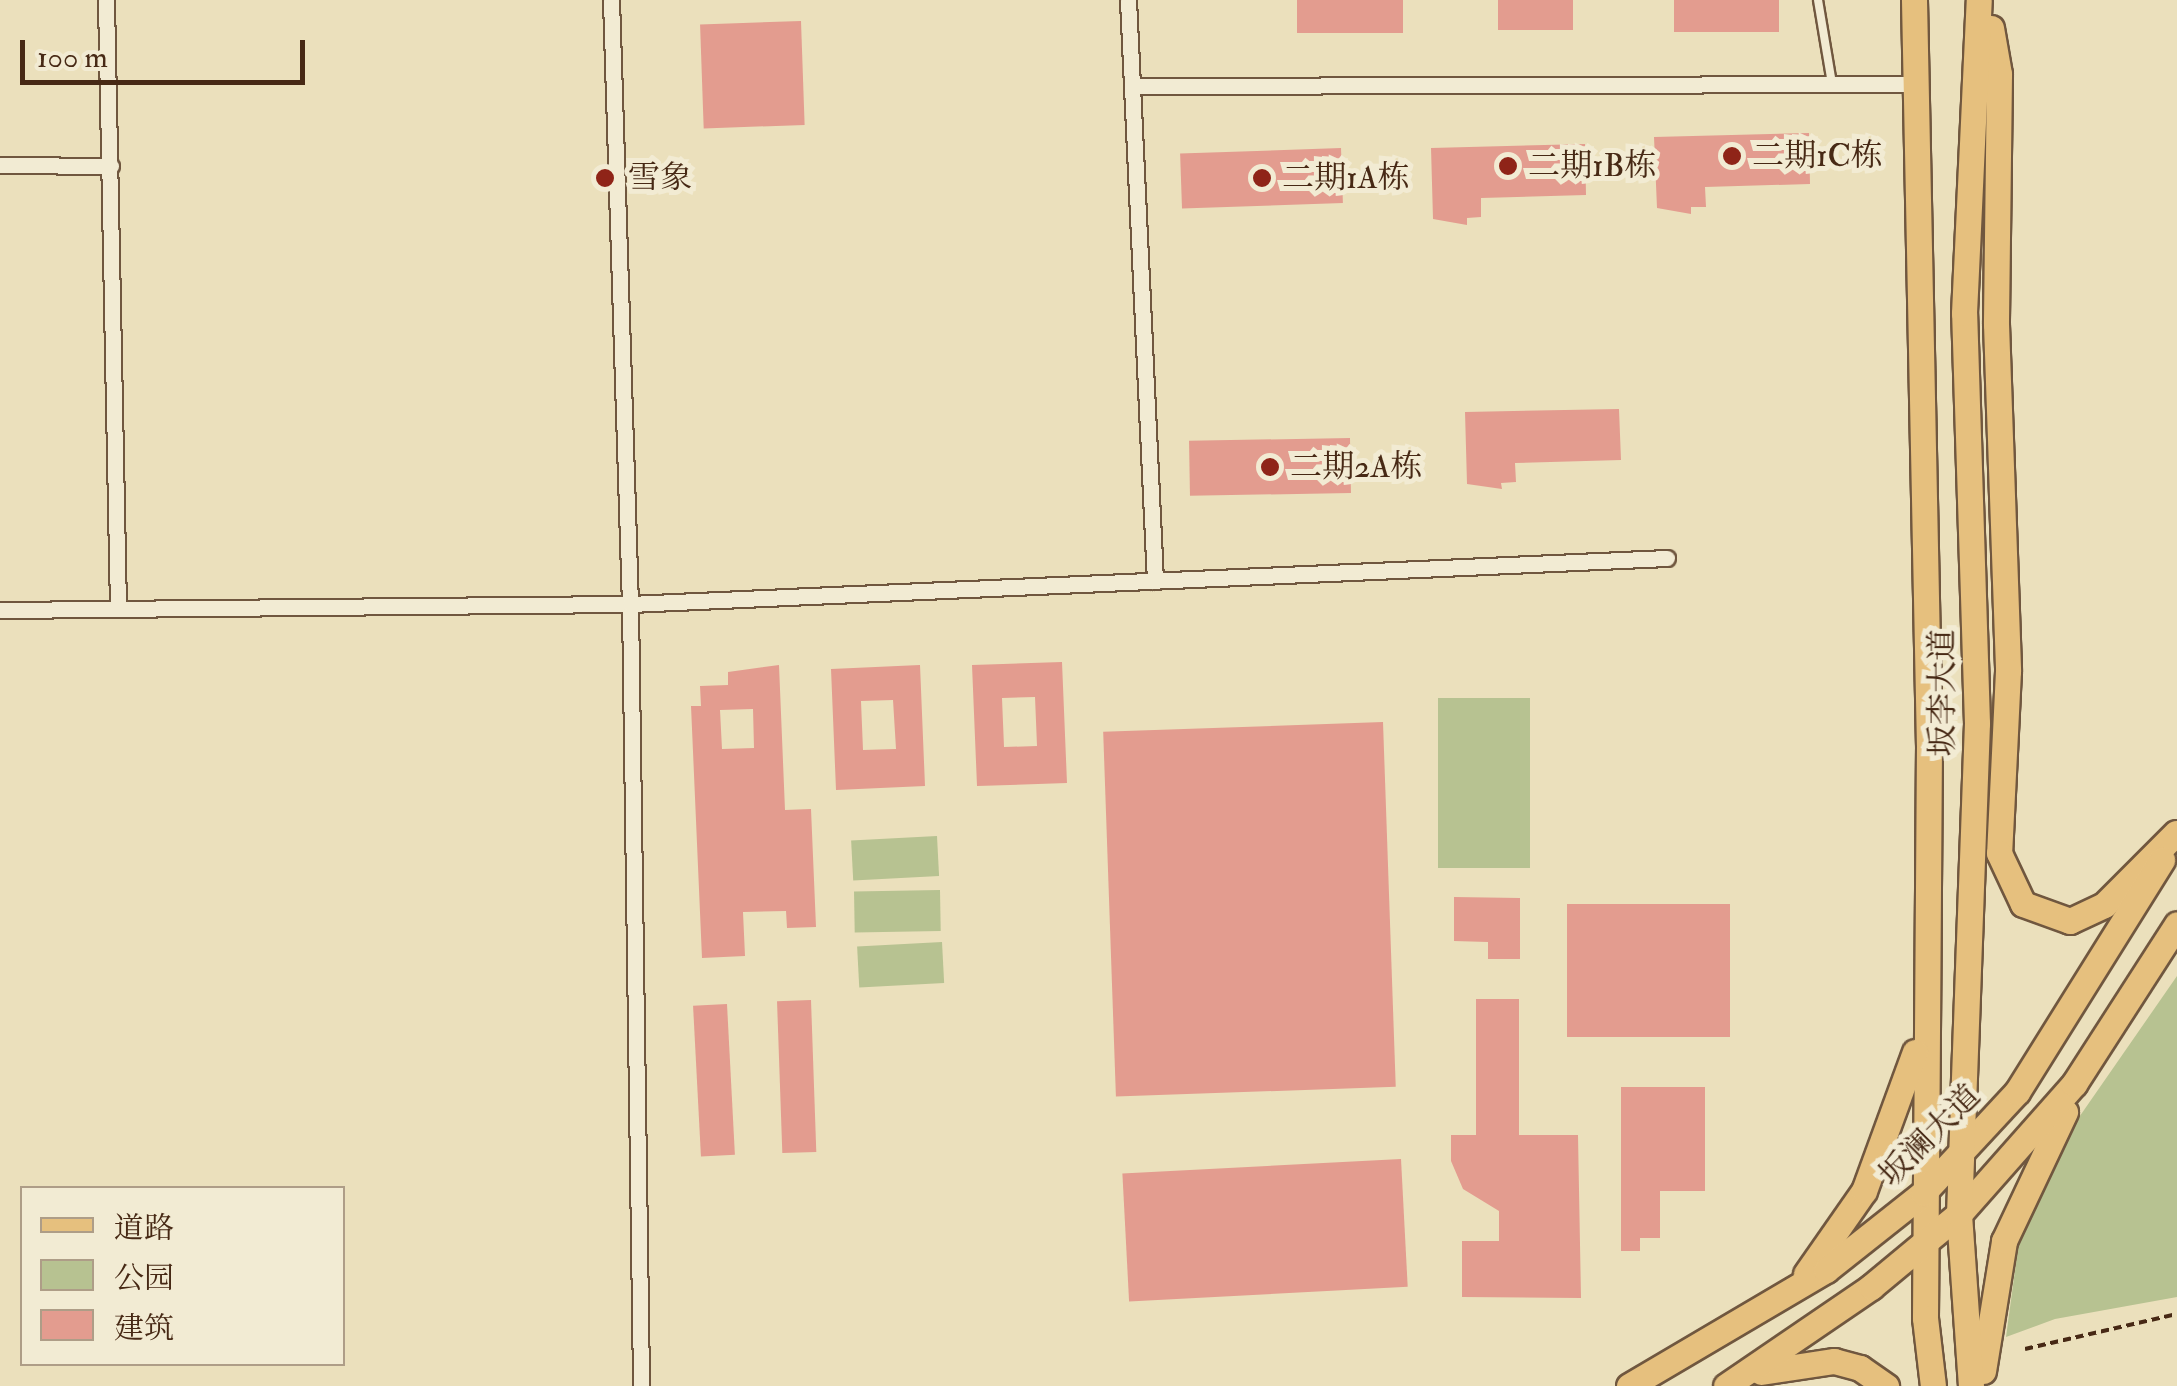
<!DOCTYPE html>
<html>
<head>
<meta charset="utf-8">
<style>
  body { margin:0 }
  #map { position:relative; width:2177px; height:1386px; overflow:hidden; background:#ebe0bc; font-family:"IM FELL Double Pica","Noto Serif SC",serif }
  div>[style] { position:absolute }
  .green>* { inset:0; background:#b7c291; transform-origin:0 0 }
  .building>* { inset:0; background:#e39c8f; transform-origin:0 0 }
  .path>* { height:4px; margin-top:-2px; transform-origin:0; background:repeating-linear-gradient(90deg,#472915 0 8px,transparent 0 13px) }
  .roads { filter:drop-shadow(2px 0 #70573f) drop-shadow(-2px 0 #70573f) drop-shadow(0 2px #70573f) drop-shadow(0 -2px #70573f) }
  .lane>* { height:8px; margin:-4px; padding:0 4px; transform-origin:4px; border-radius:4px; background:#f2ebd3 }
  .street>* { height:15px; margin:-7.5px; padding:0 7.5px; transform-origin:7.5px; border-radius:7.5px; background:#f2ebd3 }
  .primary>* { height:25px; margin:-12.5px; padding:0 12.5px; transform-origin:12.5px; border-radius:12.5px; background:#e6c07e }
  .dots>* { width:28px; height:28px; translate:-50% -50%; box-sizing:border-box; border:5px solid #f2ebd3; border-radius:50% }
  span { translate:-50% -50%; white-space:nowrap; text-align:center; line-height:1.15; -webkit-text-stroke:10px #f2ebd3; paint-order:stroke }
  .poi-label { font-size:32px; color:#472915 }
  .left { translate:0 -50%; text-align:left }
  .street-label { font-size:32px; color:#472915 }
  .legend { position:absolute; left:20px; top:1186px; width:325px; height:180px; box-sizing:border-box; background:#f2ebd3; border:2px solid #ae9d87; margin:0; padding:12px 18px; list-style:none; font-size:30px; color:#472915 }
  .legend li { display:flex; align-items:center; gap:20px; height:50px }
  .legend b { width:50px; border:2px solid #ae9d87 }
  .scale { position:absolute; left:20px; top:40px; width:285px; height:45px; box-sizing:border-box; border:5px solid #472915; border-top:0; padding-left:12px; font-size:30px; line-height:35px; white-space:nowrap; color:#472915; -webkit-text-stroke:8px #f2ebd3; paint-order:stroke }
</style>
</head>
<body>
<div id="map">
  <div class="green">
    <i style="left:1438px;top:698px;width:92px;height:170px"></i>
    <i style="left:937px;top:836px;width:40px;height:86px;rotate:87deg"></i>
    <i style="left:940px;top:890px;width:41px;height:86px;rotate:89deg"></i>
    <i style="left:942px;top:942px;width:41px;height:85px;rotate:87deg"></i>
    <i style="clip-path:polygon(2177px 976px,2177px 1297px,2055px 1319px,2006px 1337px,2022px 1219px,2057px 1149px)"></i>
  </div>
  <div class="building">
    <i style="left:1297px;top:0;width:106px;height:33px"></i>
    <i style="left:1498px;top:0;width:75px;height:30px"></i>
    <i style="left:1674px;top:0;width:105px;height:32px"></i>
    <i style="left:801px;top:21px;width:104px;height:101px;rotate:88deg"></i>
    <i style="clip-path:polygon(1809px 133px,1810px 184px,1705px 187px,1706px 207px,1691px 207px,1691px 214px,1657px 208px,1654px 137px)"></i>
    <i style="clip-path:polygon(1585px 144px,1586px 195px,1481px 198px,1481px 217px,1467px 218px,1467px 225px,1433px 219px,1431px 148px)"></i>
    <i style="left:1341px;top:148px;width:55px;height:161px;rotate:88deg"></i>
    <i style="clip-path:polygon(1619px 409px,1621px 460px,1515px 463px,1516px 482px,1501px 483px,1502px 489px,1467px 484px,1465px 412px)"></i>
    <i style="left:1350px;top:438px;width:55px;height:161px;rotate:89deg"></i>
    <i style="clip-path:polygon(evenodd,1062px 662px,1067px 783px,977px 786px,972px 665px,1062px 662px,1035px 697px,1037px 746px,1004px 747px,1002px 698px,1035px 697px)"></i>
    <i style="clip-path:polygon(evenodd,779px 665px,785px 810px,811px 809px,816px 927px,787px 928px,786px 911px,743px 912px,745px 956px,702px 958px,691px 706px,701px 706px,700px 686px,728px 685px,728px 672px,779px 665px,753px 709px,754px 748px,722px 749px,720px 710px,753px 709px)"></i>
    <i style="clip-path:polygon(evenodd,920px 665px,925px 786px,836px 790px,831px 669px,920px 665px,893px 700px,896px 749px,863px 750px,861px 701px,893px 700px)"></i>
    <i style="left:1383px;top:722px;width:365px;height:280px;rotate:88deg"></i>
    <i style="clip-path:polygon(1454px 897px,1520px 898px,1520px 959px,1488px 959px,1488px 942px,1454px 941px)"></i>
    <i style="left:1567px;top:904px;width:163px;height:133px"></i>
    <i style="clip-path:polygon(1476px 999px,1519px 999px,1519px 1135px,1578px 1135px,1581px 1298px,1462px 1297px,1462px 1241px,1499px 1241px,1499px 1211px,1463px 1189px,1451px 1161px,1451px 1135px,1476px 1135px)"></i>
    <i style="left:811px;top:1000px;width:152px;height:34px;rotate:88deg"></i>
    <i style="left:727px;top:1004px;width:151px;height:34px;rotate:87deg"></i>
    <i style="clip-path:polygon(1621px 1087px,1705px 1087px,1705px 1191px,1660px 1191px,1660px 1238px,1640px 1238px,1640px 1251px,1621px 1251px)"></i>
    <i style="left:1401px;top:1159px;width:128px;height:279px;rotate:87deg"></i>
  </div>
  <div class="path">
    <i style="left:2025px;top:1349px;width:156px;rotate:-13deg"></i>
  </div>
  <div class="roads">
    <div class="lane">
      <i style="left:1818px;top:0;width:85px;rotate:80.5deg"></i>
    </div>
    <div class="street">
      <i style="left:106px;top:0;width:609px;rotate:88.87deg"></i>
      <i style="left:611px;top:0;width:604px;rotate:88.2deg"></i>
      <i style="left:630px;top:604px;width:782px;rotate:89.19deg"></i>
      <i style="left:1128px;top:0;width:582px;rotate:87.34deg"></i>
      <i style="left:1132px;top:86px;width:785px;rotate:-0.15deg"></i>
      <i style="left:0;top:165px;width:111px;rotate:0.5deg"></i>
      <i style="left:0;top:610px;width:630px;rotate:-0.55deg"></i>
      <i style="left:630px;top:604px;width:1038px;rotate:-2.54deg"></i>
    </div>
    <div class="primary">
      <i style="left:1914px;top:0;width:745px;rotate:88.85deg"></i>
      <i style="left:1929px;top:745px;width:573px;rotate:90.4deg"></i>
      <i style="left:1925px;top:1318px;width:68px;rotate:83.3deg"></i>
      <i style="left:1991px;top:28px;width:47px;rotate:80.1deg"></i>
      <i style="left:1999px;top:74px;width:250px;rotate:90.7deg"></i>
      <i style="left:1996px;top:324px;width:347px;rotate:88deg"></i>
      <i style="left:2008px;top:671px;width:182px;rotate:92.8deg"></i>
      <i style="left:1999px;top:853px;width:56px;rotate:64.8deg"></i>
      <i style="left:2023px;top:904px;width:50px;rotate:19.9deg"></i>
      <i style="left:2070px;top:921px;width:38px;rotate:-25deg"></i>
      <i style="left:2104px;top:905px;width:102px;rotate:-45deg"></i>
      <i style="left:1806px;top:1274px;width:101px;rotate:-55.1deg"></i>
      <i style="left:1864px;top:1191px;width:148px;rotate:-69.9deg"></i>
      <i style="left:1983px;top:1371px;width:132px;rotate:-80.8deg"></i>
      <i style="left:2004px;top:1241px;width:143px;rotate:-64.7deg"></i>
      <i style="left:1761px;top:1372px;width:74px;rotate:-8.6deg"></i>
      <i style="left:1834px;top:1361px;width:27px;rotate:15deg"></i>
      <i style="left:1860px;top:1368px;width:32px;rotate:35deg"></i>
      <i style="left:1629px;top:1386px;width:229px;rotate:-30.5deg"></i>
      <i style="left:1826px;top:1270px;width:124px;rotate:-38.4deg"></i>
      <i style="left:1923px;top:1193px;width:138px;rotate:-47.1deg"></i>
      <i style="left:2017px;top:1092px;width:274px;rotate:-58deg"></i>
      <i style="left:1726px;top:1386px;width:176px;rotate:-34.3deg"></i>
      <i style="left:1871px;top:1287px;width:114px;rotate:-39.7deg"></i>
      <i style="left:1959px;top:1214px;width:174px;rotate:-48.5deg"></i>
      <i style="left:2074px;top:1084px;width:190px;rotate:-57.2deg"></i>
      <i style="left:1971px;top:1386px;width:172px;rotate:-94deg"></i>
      <i style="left:1959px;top:1214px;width:491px;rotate:-87.9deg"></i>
      <i style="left:1977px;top:723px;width:410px;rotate:-91.8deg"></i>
      <i style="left:1964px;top:313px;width:313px;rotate:-87.3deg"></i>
    </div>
  </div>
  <div class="dots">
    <i style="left:1732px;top:156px;background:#8f2418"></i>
    <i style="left:1508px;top:166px;background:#8f2418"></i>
    <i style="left:605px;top:178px;background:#8f2418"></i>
    <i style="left:1262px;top:178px;background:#8f2418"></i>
    <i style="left:1270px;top:467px;background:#8f2418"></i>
  </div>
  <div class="poi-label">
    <span class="left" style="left:1752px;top:156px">二期1C栋</span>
    <span class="left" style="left:1528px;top:166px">二期1B栋</span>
    <span class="left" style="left:628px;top:178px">雪象</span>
    <span class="left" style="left:1282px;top:178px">二期1A栋</span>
    <span class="left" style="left:1290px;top:467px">二期2A栋</span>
  </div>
  <div class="street-label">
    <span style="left:1943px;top:693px;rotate:-90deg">坂李大道</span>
    <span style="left:1930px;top:1136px;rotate:-45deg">坂澜大道</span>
  </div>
  <ul class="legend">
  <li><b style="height:12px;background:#e6c07e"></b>道路</li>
  <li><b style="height:28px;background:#b7c291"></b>公园</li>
  <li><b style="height:28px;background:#e39c8f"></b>建筑</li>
  </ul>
  <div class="scale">100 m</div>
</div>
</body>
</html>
